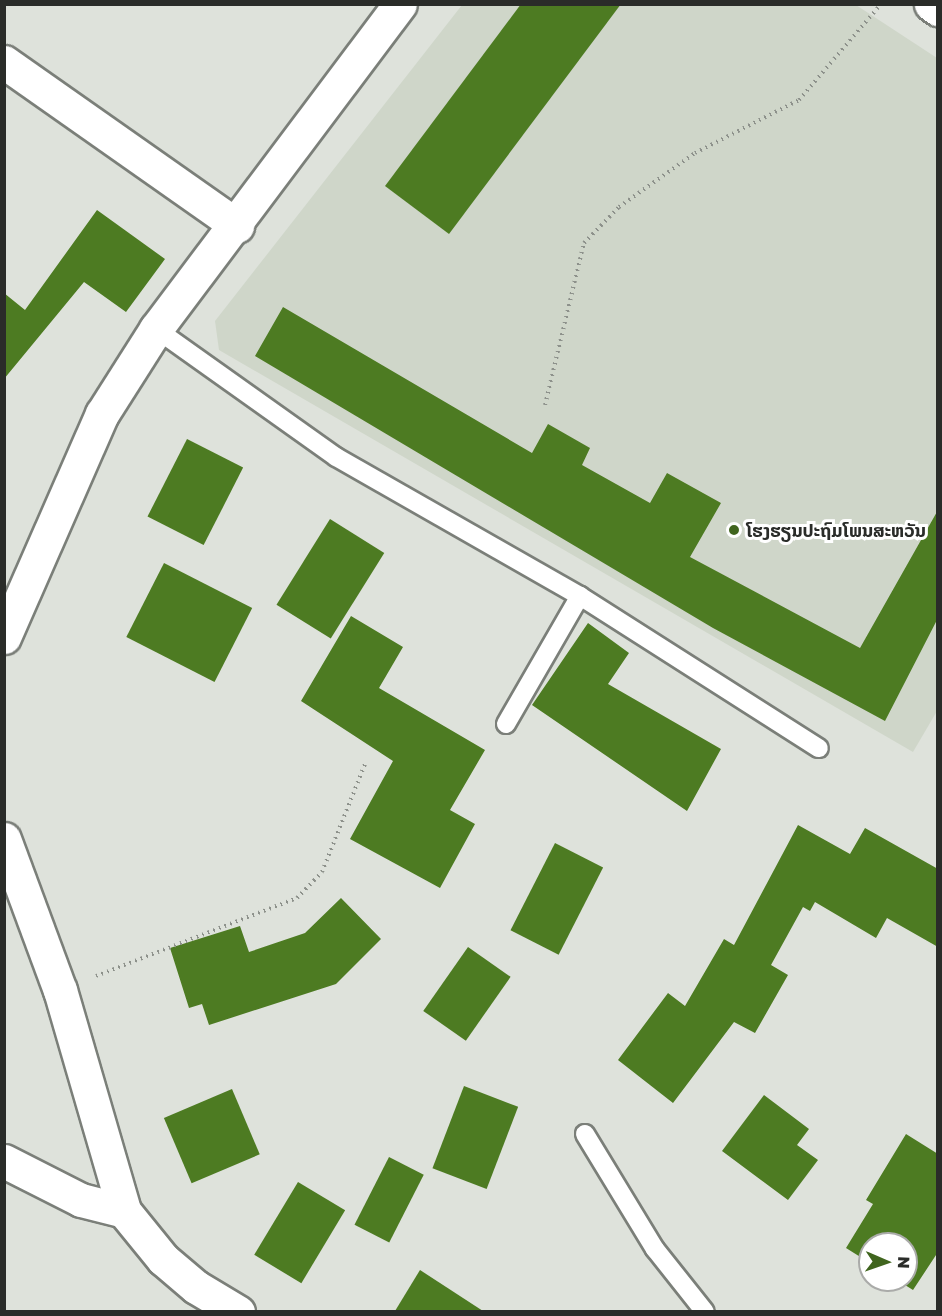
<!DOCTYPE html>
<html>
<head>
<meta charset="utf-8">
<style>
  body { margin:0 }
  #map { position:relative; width:942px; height:1316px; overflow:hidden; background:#dee2db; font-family:"Golos Text","Noto Sans Lao",sans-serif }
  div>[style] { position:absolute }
  .built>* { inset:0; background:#cfd6c9 }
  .building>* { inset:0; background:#4d7b22; transform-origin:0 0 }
  .path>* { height:4px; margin-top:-2px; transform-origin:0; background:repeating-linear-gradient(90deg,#8d918b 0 1.5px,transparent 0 6px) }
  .roads { filter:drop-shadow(2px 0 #7b7f79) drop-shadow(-2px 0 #7b7f79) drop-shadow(0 2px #7b7f79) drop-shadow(0 -2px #7b7f79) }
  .lane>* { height:18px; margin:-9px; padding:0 9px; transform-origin:9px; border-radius:9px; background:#fff }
  .street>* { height:33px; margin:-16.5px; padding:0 16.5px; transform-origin:16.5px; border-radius:16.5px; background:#fff }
  .dots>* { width:16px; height:16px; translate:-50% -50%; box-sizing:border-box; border:3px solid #fff; border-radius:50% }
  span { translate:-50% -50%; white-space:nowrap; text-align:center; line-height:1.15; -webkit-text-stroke:6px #fff; paint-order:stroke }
  .poi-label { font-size:18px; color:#2a2c29; font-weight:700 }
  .left { translate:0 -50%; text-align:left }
  .frame { position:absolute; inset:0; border:6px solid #2a2c29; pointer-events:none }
  .north { position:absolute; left:858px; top:1232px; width:60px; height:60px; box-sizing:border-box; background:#fff; border:2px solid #aaaba9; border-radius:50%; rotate:92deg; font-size:16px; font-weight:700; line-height:24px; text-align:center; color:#2a2c29 }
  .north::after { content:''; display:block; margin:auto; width:21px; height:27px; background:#40651e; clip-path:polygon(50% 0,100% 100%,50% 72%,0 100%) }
</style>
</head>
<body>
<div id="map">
  <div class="built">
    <i style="clip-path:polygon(462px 5px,856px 5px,937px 58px,937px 711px,913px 752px,219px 350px,215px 321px)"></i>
  </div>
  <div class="building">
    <i style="clip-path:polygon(521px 4px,621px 4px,449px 234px,385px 186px)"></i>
    <i style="clip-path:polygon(97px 210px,165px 259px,126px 312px,84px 282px,4px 379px,4px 293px,25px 310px)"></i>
    <i style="clip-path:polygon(283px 307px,532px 453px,548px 424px,590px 448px,582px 465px,650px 503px,667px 473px,721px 503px,690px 557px,860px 648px,938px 510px,938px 618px,885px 721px,713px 628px,255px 356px)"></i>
    <i style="left:187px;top:439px;width:63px;height:87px;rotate:27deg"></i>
    <i style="left:330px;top:519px;width:64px;height:101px;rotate:32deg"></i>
    <i style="left:164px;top:563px;width:99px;height:83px;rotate:27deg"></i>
    <i style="clip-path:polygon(351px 616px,403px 647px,379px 688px,485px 750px,450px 810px,475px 824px,440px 888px,350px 839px,393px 761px,301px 701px)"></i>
    <i style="clip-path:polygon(588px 623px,629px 653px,608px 684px,721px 749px,687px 811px,532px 705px)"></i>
    <i style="clip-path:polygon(798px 825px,850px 854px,865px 828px,938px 869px,938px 947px,887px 918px,876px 938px,815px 902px,810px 911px,803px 907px,771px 965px,788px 975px,755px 1033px,734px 1022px,673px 1103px,618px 1060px,668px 993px,685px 1006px,724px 939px,734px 945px)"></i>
    <i style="left:555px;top:843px;width:54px;height:98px;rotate:27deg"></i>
    <i style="clip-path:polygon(341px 898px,381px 939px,336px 984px,209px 1025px,202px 1004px,189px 1008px,170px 948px,240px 926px,249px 952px,305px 933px)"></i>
    <i style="left:468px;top:947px;width:52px;height:78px;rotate:35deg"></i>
    <i style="left:464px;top:1086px;width:58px;height:88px;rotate:21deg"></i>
    <i style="left:232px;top:1089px;width:71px;height:74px;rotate:67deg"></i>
    <i style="clip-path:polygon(764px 1095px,809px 1129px,797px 1145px,818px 1160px,788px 1200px,722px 1151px)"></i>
    <i style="clip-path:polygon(906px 1134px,938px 1154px,938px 1252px,913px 1290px,897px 1280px,906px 1280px,906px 1244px,870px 1244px,870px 1263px,846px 1248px,873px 1204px,866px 1200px)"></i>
    <i style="left:389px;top:1157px;width:39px;height:76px;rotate:27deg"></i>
    <i style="left:298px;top:1182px;width:55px;height:85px;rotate:31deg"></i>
    <i style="clip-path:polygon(420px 1270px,483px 1311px,395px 1311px)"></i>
  </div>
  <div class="path">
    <i style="left:545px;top:405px;width:167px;rotate:-76.5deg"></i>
    <i style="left:584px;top:243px;width:50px;rotate:-45.8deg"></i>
    <i style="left:619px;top:207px;width:93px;rotate:-35.4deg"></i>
    <i style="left:695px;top:153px;width:117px;rotate:-27deg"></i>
    <i style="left:799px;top:100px;width:126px;rotate:-49.5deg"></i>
    <i style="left:96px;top:976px;width:216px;rotate:-21.2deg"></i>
    <i style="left:297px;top:898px;width:36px;rotate:-46deg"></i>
    <i style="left:322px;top:872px;width:116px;rotate:-68.3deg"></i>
  </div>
  <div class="roads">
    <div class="lane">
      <i style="left:156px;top:329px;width:221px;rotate:35.4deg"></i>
      <i style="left:336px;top:457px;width:281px;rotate:29.7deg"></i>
      <i style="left:580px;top:596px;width:283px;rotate:32.5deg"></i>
      <i style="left:506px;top:724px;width:148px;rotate:-60deg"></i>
      <i style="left:585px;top:1134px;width:135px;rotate:58.7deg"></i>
      <i style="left:655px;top:1249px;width:80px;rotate:51.6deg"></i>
    </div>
    <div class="street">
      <i style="left:931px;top:4px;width:9px;rotate:36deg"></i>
      <i style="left:4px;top:62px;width:285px;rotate:35.1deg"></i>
      <i style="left:4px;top:637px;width:244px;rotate:-66.3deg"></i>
      <i style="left:102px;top:414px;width:101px;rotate:-57.6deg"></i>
      <i style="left:156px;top:329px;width:406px;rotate:-53.1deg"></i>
      <i style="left:4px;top:839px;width:161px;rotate:69.7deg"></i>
      <i style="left:60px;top:990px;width:230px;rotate:73.8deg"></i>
      <i style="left:124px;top:1211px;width:62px;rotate:50.9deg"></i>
      <i style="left:163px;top:1259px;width:43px;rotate:40.3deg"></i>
      <i style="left:196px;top:1287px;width:49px;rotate:30.8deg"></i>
      <i style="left:4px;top:1161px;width:86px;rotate:26.9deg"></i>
      <i style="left:81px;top:1200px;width:44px;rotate:14.3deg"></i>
    </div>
  </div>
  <div class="dots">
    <i style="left:734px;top:530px;background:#40651e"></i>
  </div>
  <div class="poi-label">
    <span class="left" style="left:746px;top:530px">ໂຮງຮຽນປະຖົມໂພນສະຫວັນ</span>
  </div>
  <div class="frame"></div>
  <div class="north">N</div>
</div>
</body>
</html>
